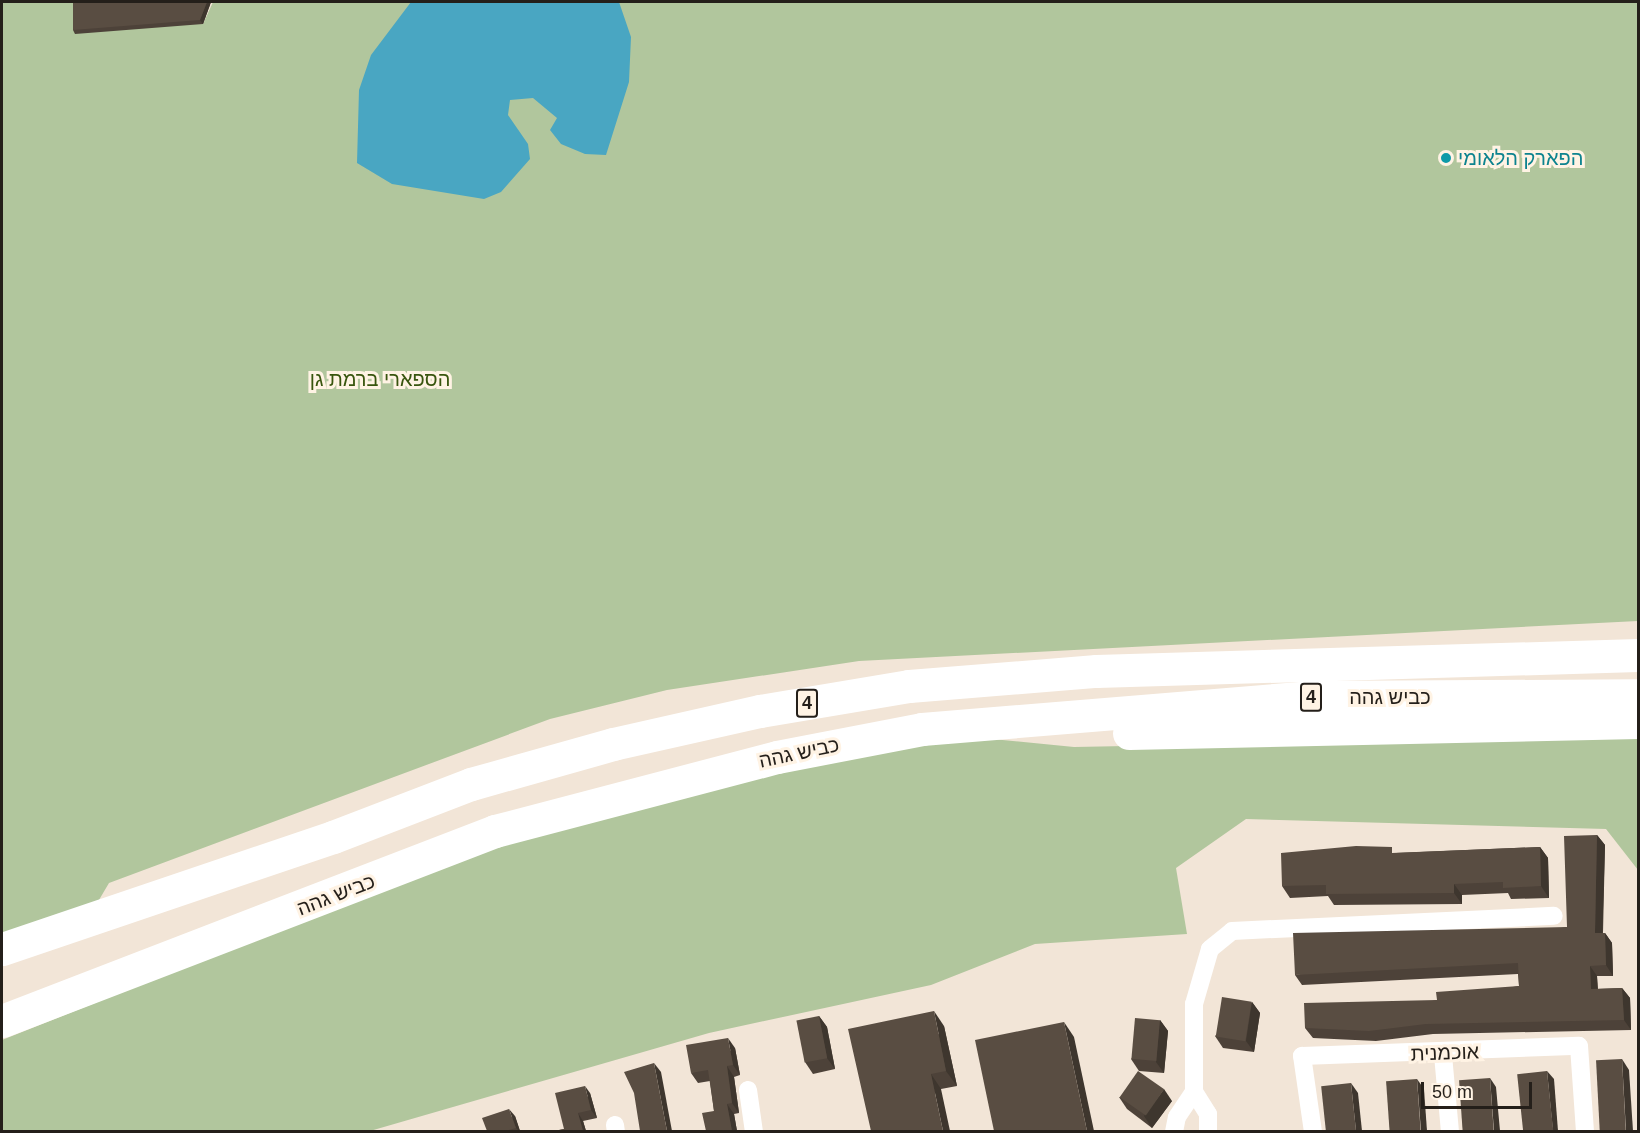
<!DOCTYPE html>
<html>
<head>
<meta charset="utf-8">
<style>
  body { margin:0 }
  #map { position:relative; width:1640px; height:1133px; overflow:hidden; background:#f2e5d7; font-family:Helvetica,"Noto Sans Hebrew",sans-serif }
  div>[style] { position:absolute }
  .green>* { inset:0; background:#b1c69d }
  .water>* { inset:0; background:#49a6c2 }
  .street>* { height:18px; margin:-9px; padding:0 9px; transform-origin:9px; border-radius:9px; background:#fff }
  .highway>* { height:33px; margin:-16.5px; padding:0 16.5px; transform-origin:16.5px; border-radius:16.5px; background:#fff }
  .wall>* { inset:0; background:#4d4239 }
  .shaded-wall>* { inset:0; background:#3e362e }
  .building>* { inset:0; background:#594d42; transform-origin:0 0 }
  .dots>* { width:16px; height:16px; translate:-50% -50%; box-sizing:border-box; border:3px solid #fff3e4; border-radius:50% }
  span { translate:-50% -50%; white-space:nowrap; text-align:center; line-height:1.15; -webkit-text-stroke:6px #fff3e4; paint-order:stroke }
  .shield-label span { padding:2px 4px; background:#fff3e4; border:2px solid; border-radius:4px; -webkit-text-stroke-width:0 }
  .shield-label { font-size:18px; color:#241f1a; font-weight:700 }
  .culture-label { font-size:20px; color:#0d838f }
  .left { translate:0 -50%; text-align:left }
  .park-label { font-size:20px; color:#38550e }
  .street-label { font-size:20px; color:#241f1a }
  .frame { position:absolute; inset:0; border:3px solid #241f1a; pointer-events:none }
  .scale { position:absolute; left:1421px; top:1082px; width:111px; height:27px; box-sizing:border-box; border:3px solid #241f1a; border-top:0; padding-left:8px; font-size:18px; line-height:21px; white-space:nowrap; color:#241f1a; -webkit-text-stroke:4px #fff3e4; paint-order:stroke }
</style>
</head>
<body>
<div id="map">
  <div class="green">
    <i style="clip-path:polygon(2px 2px,76px 2px,203px 24px,213px 2px,1638px 2px,1638px 621px,859px 661px,667px 690px,550px 719px,109px 883px,96px 905px,2px 940px)"></i>
    <i style="clip-path:polygon(1638px 736px,1638px 870px,1606px 829px,1246px 819px,1176px 868px,1187px 934px,1035px 944px,931px 985px,709px 1033px,370px 1131px,2px 1132px,2px 1040px,529px 830px,899px 742px,982px 738px,1074px 747px)"></i>
  </div>
  <div class="water">
    <i style="clip-path:polygon(411px 2px,619px 2px,631px 37px,629px 82px,606px 155px,585px 154px,561px 144px,550px 130px,557px 118px,533px 98px,510px 100px,508px 115px,528px 144px,530px 159px,501px 192px,484px 199px,392px 184px,357px 163px,359px 90px,371px 55px)"></i>
  </div>
  <div class="street">
    <i style="left:1443px;top:1055px;width:77px;rotate:84.8deg"></i>
    <i style="left:748px;top:1090px;width:42px;rotate:81.9deg"></i>
    <i style="left:615px;top:1125px;width:7px;rotate:82deg"></i>
    <i style="left:1174px;top:1132px;width:15px;rotate:-79deg"></i>
    <i style="left:1177px;top:1117px;width:30px;rotate:-56deg"></i>
    <i style="left:1208px;top:1132px;width:18px;rotate:-90deg"></i>
    <i style="left:1208px;top:1114px;width:26px;rotate:-122deg"></i>
    <i style="left:1194px;top:1092px;width:88px;rotate:-90deg"></i>
    <i style="left:1194px;top:1004px;width:57px;rotate:-73.8deg"></i>
    <i style="left:1210px;top:949px;width:28px;rotate:-39deg"></i>
    <i style="left:1232px;top:931px;width:322px;rotate:-2.7deg"></i>
    <i style="left:1313px;top:1132px;width:77px;rotate:-98.2deg"></i>
    <i style="left:1302px;top:1056px;width:277px;rotate:-2.1deg"></i>
    <i style="left:1579px;top:1046px;width:86px;rotate:86deg"></i>
  </div>
  <div class="highway">
    <i style="left:1129px;top:733px;width:509px;rotate:-1.24deg"></i>
    <i style="left:2px;top:949px;width:349px;rotate:-18.7deg"></i>
    <i style="left:333px;top:837px;width:148px;rotate:-21deg"></i>
    <i style="left:471px;top:784px;width:148px;rotate:-15.7deg"></i>
    <i style="left:613px;top:744px;width:151px;rotate:-12.7deg"></i>
    <i style="left:760px;top:711px;width:151px;rotate:-9.5deg"></i>
    <i style="left:909px;top:686px;width:188px;rotate:-4.6deg"></i>
    <i style="left:1096px;top:671px;width:542px;rotate:-1.69deg"></i>
    <i style="left:2px;top:1021px;width:528px;rotate:-21.08deg"></i>
    <i style="left:495px;top:831px;width:292px;rotate:-14.7deg"></i>
    <i style="left:777px;top:757px;width:148px;rotate:-10.9deg"></i>
    <i style="left:922px;top:729px;width:389px;rotate:-4.7deg"></i>
    <i style="left:1310px;top:697px;width:328px;rotate:-0.3deg"></i>
  </div>
  <div class="wall">
    <i style="clip-path:polygon(73px 2px,211px 2px,203px 24px,75px 34px,73px 30px)"></i>
    <i style="clip-path:polygon(1597px 835px,1605px 845px,1603px 933px,1605px 933px,1612px 943px,1613px 976px,1597px 976px,1598px 989px,1622px 988px,1630px 998px,1631px 1030px,1433px 1034px,1376px 1041px,1313px 1038px,1305px 1028px,1437px 1000px,1519px 986px,1518px 974px,1302px 985px,1295px 975px,1567px 927px)"></i>
    <i style="clip-path:polygon(1540px 847px,1548px 858px,1549px 898px,1511px 899px,1508px 893px,1462px 895px,1462px 904px,1334px 905px,1328px 896px,1290px 898px,1282px 886px,1396px 853px)"></i>
    <i style="clip-path:polygon(1252px 1002px,1260px 1013px,1254px 1052px,1223px 1048px,1215px 1036px)"></i>
    <i style="clip-path:polygon(819px 1016px,827px 1027px,835px 1069px,813px 1074px,805px 1062px)"></i>
    <i style="clip-path:polygon(1160px 1020px,1168px 1031px,1164px 1073px,1139px 1071px,1131px 1059px)"></i>
    <i style="clip-path:polygon(944px 1026px,957px 1086px,941px 1089px,871px 1131px)"></i>
    <i style="clip-path:polygon(735px 1048px,740px 1075px,734px 1077px,739px 1113px,734px 1114px,737px 1131px,706px 1131px,714px 1111px,710px 1081px,698px 1083px,691px 1073px)"></i>
    <i style="clip-path:polygon(590px 1093px,597px 1118px,583px 1121px,586px 1131px,554px 1131px,564px 1129px)"></i>
    <i style="clip-path:polygon(1119px 1097px,1172px 1101px,1152px 1128px,1127px 1109px)"></i>
    <i style="clip-path:polygon(515px 1116px,520px 1131px,487px 1131px)"></i>
  </div>
  <div class="shaded-wall">
    <i style="clip-path:polygon(207px 2px,211px 2px,203px 24px,200px 20px)"></i>
    <i style="clip-path:polygon(1597px 835px,1605px 845px,1602px 943px,1595px 933px)"></i>
    <i style="clip-path:polygon(1540px 847px,1548px 858px,1549px 898px,1541px 886px)"></i>
    <i style="clip-path:polygon(1454px 884px,1462px 895px,1462px 904px,1454px 893px)"></i>
    <i style="clip-path:polygon(1605px 933px,1612px 943px,1613px 976px,1606px 965px)"></i>
    <i style="clip-path:polygon(1590px 966px,1597px 976px,1598px 999px,1591px 989px)"></i>
    <i style="clip-path:polygon(1622px 988px,1630px 998px,1631px 1030px,1624px 1020px)"></i>
    <i style="clip-path:polygon(1252px 1002px,1260px 1013px,1254px 1052px,1246px 1041px)"></i>
    <i style="clip-path:polygon(934px 1011px,944px 1026px,957px 1086px,946px 1071px)"></i>
    <i style="clip-path:polygon(819px 1016px,827px 1027px,835px 1069px,827px 1058px)"></i>
    <i style="clip-path:polygon(1160px 1020px,1168px 1031px,1164px 1073px,1156px 1062px)"></i>
    <i style="clip-path:polygon(1064px 1022px,1074px 1037px,1094px 1131px,1087px 1131px)"></i>
    <i style="clip-path:polygon(728px 1038px,735px 1048px,740px 1075px,733px 1065px)"></i>
    <i style="clip-path:polygon(1622px 1059px,1629px 1070px,1633px 1131px,1626px 1131px)"></i>
    <i style="clip-path:polygon(654px 1063px,661px 1072px,672px 1131px,667px 1131px)"></i>
    <i style="clip-path:polygon(727px 1066px,734px 1077px,739px 1113px,732px 1103px)"></i>
    <i style="clip-path:polygon(1547px 1071px,1554px 1079px,1558px 1131px,1553px 1131px)"></i>
    <i style="clip-path:polygon(931px 1074px,941px 1089px,950px 1131px,943px 1131px)"></i>
    <i style="clip-path:polygon(1490px 1078px,1496px 1087px,1500px 1131px,1494px 1131px)"></i>
    <i style="clip-path:polygon(1417px 1079px,1424px 1089px,1427px 1131px,1421px 1131px)"></i>
    <i style="clip-path:polygon(1351px 1083px,1358px 1093px,1362px 1131px,1356px 1131px)"></i>
    <i style="clip-path:polygon(585px 1086px,590px 1093px,597px 1118px,591px 1110px)"></i>
    <i style="clip-path:polygon(1164px 1089px,1172px 1101px,1152px 1128px,1144px 1116px)"></i>
    <i style="clip-path:polygon(727px 1104px,734px 1114px,737px 1131px,732px 1131px)"></i>
    <i style="clip-path:polygon(509px 1109px,515px 1116px,520px 1131px,519px 1131px,516px 1128px)"></i>
    <i style="clip-path:polygon(578px 1113px,583px 1121px,586px 1131px,583px 1131px)"></i>
  </div>
  <div class="building">
    <i style="clip-path:polygon(73px 2px,207px 2px,200px 20px,73px 30px)"></i>
    <i style="clip-path:polygon(1597px 835px,1595px 933px,1605px 933px,1606px 965px,1590px 966px,1591px 989px,1622px 988px,1624px 1020px,1426px 1024px,1369px 1031px,1305px 1028px,1304px 1003px,1437px 1000px,1436px 992px,1519px 986px,1518px 963px,1295px 975px,1293px 933px,1567px 927px,1564px 836px)"></i>
    <i style="clip-path:polygon(1356px 846px,1392px 847px,1392px 853px,1540px 847px,1541px 886px,1503px 888px,1503px 882px,1454px 884px,1454px 893px,1326px 894px,1326px 885px,1282px 886px,1281px 853px)"></i>
    <i style="left:1222px;top:997px;width:30px;height:40px;rotate:9deg"></i>
    <i style="clip-path:polygon(934px 1011px,946px 1071px,931px 1074px,943px 1131px,871px 1131px,848px 1029px)"></i>
    <i style="left:819px;top:1016px;width:43px;height:23px;rotate:79deg"></i>
    <i style="left:1135px;top:1018px;width:25px;height:41px;rotate:5deg"></i>
    <i style="clip-path:polygon(1064px 1022px,1087px 1131px,994px 1131px,975px 1040px)"></i>
    <i style="clip-path:polygon(728px 1038px,733px 1065px,727px 1066px,732px 1103px,727px 1104px,732px 1131px,706px 1131px,702px 1113px,714px 1111px,708px 1070px,691px 1073px,686px 1045px)"></i>
    <i style="left:1622px;top:1059px;width:72px;height:26px;rotate:87deg"></i>
    <i style="clip-path:polygon(654px 1063px,667px 1131px,640px 1131px,634px 1093px,624px 1072px)"></i>
    <i style="left:1138px;top:1071px;width:32px;height:32px;rotate:35deg"></i>
    <i style="left:1547px;top:1071px;width:60px;height:30px;rotate:84deg"></i>
    <i style="left:1490px;top:1078px;width:53px;height:31px;rotate:86deg"></i>
    <i style="left:1417px;top:1079px;width:52px;height:31px;rotate:86deg"></i>
    <i style="left:1351px;top:1083px;width:48px;height:30px;rotate:84deg"></i>
    <i style="clip-path:polygon(585px 1086px,591px 1110px,578px 1113px,583px 1131px,554px 1131px,564px 1129px,555px 1093px)"></i>
    <i style="clip-path:polygon(509px 1109px,516px 1128px,505px 1131px,487px 1131px,482px 1118px)"></i>
  </div>
  <div class="dots">
    <i style="left:1446px;top:158px;background:#0f9aa8"></i>
  </div>
  <div class="shield-label">
    <span style="left:1311px;top:697px">4</span>
    <span style="left:807px;top:703px">4</span>
  </div>
  <div class="culture-label">
    <span class="left" style="left:1458px;top:158px">הפארק הלאומי</span>
  </div>
  <div class="park-label">
    <span style="left:380px;top:379px">הספארי ברמת גן</span>
  </div>
  <div class="street-label">
    <span style="left:1390px;top:697px">כביש גהה</span>
    <span style="left:799px;top:753px;rotate:-12deg">כביש גהה</span>
    <span style="left:336px;top:895px;rotate:-21deg">כביש גהה</span>
    <span style="left:1445px;top:1053px;rotate:-2deg">אוכמנית</span>
  </div>
  <div class="frame"></div>
  <div class="scale">50 m</div>
</div>
</body>
</html>
